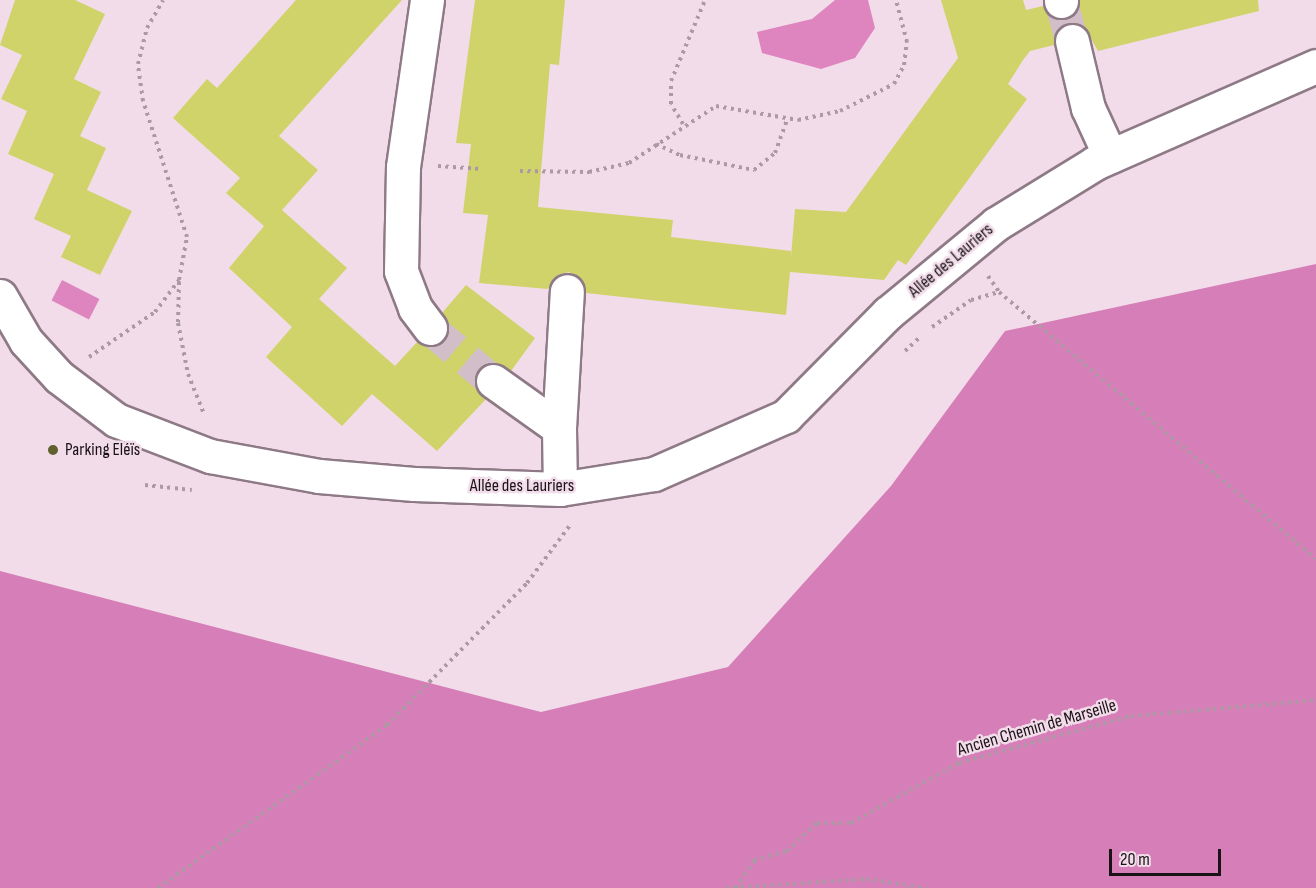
<!DOCTYPE html>
<html>
<head>
<meta charset="utf-8">
<style>
  body { margin:0 }
  #map { position:relative; width:1316px; height:888px; overflow:hidden; background:#f2dce9; font-family:"Sofia Sans Condensed",sans-serif }
  div>[style] { position:absolute }
  .forest>* { inset:0; background:#d67eb7 }
  .water>* { inset:0; background:#de85bf; transform-origin:0 0 }
  .building>* { inset:0; background:#d0d36a }
  .street-tunnel>* { height:33px; margin-top:-16.5px; transform-origin:0; background:repeating-linear-gradient(90deg,#d1bec9 0 33px,transparent 0 49px) }
  .path>* { height:4px; margin-top:-2px; transform-origin:0; background:repeating-linear-gradient(90deg,#ab9aa4 0 3px,transparent 0 7.5px) }
  .roads { filter:drop-shadow(2px 0 #8e7a86) drop-shadow(-2px 0 #8e7a86) drop-shadow(0 2px #8e7a86) drop-shadow(0 -2px #8e7a86) }
  .street>* { height:33px; margin:-16.5px; padding:0 16.5px; transform-origin:16.5px; border-radius:16.5px; background:#fff }
  .dots>* { width:16px; height:16px; translate:-50% -50%; box-sizing:border-box; border:3px solid #f2dce9; border-radius:50% }
  span { translate:-50% -50%; white-space:nowrap; text-align:center; line-height:1.15; -webkit-text-stroke:5px #f2dce9; paint-order:stroke }
  .street-label { font-size:18px; color:#191216 }
  .poi-label { font-size:18px; color:#191216 }
  .left { translate:0 -50%; text-align:left }
  .scale { position:absolute; left:1109px; top:849px; width:112px; height:27px; box-sizing:border-box; border:3px solid #191216; border-top:0; padding-left:8px; font-size:18px; line-height:21px; white-space:nowrap; color:#191216; -webkit-text-stroke:4px #f2dce9; paint-order:stroke }
</style>
</head>
<body>
<div id="map">
  <div class="forest">
    <i style="clip-path:polygon(1316px 264px,1316px 888px,0 888px,0 571px,541px 712px,728px 667px,891px 486px,1005px 331px)"></i>
  </div>
  <div class="water">
    <i style="clip-path:polygon(835px 0,868px 0,875px 28px,855px 58px,821px 69px,762px 53px,757px 32px,812px 19px)"></i>
    <i style="left:62px;top:280px;width:42px;height:23px;rotate:27deg"></i>
  </div>
  <div class="building">
    <i style="clip-path:polygon(15px 0,75px 0,105px 14px,74px 79px,101px 92px,80px 136px,106px 148px,87px 190px,132px 211px,100px 275px,61px 257px,71px 236px,34px 219px,54px 174px,8px 154px,27px 111px,1px 99px,22px 55px,0 45px)"></i>
    <i style="clip-path:polygon(296px 0,402px 0,279px 136px,318px 170px,282px 210px,347px 268px,319px 299px,395px 366px,418px 341px,432px 347px,442px 343px,449px 326px,442px 313px,466px 285px,535px 338px,511px 371px,494px 362px,478px 370px,476px 388px,486px 399px,437px 451px,372px 394px,342px 426px,266px 357px,292px 327px,229px 268px,264px 226px,226px 193px,240px 178px,173px 118px,207px 79px,217px 88px)"></i>
    <i style="clip-path:polygon(475px 0,565px 0,559px 65px,550px 64px,538px 207px,673px 220px,671px 237px,791px 251px,791px 257px,795px 209px,846px 212px,958px 58px,941px 0,1023px 0,1026px 10px,1043px 6px,1060px 20px,1077px 11px,1080px 0,1258px 0,1259px 11px,1098px 51px,1085px 28px,1068px 23px,1060px 27px,1054px 45px,1030px 51px,1023px 60px,1008px 84px,1027px 99px,906px 265px,898px 260px,884px 280px,790px 272px,786px 315px,586px 293px,583px 282px,569px 272px,558px 275px,548px 289px,479px 283px,488px 215px,463px 213px,471px 144px,456px 143px)"></i>
  </div>
  <div class="street-tunnel">
    <i style="left:1061px;top:1px;width:41px;rotate:74.6deg"></i>
    <i style="left:430px;top:328px;width:82px;rotate:40.1deg"></i>
  </div>
  <div class="path">
    <i style="left:683px;top:124px;width:23px;rotate:-121deg"></i>
    <i style="left:671px;top:104px;width:23px;rotate:-90deg"></i>
    <i style="left:671px;top:81px;width:88px;rotate:-67.2deg"></i>
    <i style="left:656px;top:144px;width:26px;rotate:25deg"></i>
    <i style="left:680px;top:155px;width:76px;rotate:11.5deg"></i>
    <i style="left:754px;top:170px;width:27px;rotate:-39deg"></i>
    <i style="left:775px;top:153px;width:37px;rotate:-70deg"></i>
    <i style="left:438px;top:166px;width:44px;rotate:3.9deg"></i>
    <i style="left:520px;top:171px;width:69px;rotate:0.8deg"></i>
    <i style="left:589px;top:172px;width:41px;rotate:-12.7deg"></i>
    <i style="left:629px;top:163px;width:104px;rotate:-33.2deg"></i>
    <i style="left:716px;top:106px;width:83px;rotate:9.7deg"></i>
    <i style="left:798px;top:120px;width:43px;rotate:-12.1deg"></i>
    <i style="left:840px;top:111px;width:60px;rotate:-26.6deg"></i>
    <i style="left:894px;top:84px;width:21px;rotate:-62deg"></i>
    <i style="left:904px;top:65px;width:23px;rotate:-83deg"></i>
    <i style="left:907px;top:42px;width:43px;rotate:-104.7deg"></i>
    <i style="left:988px;top:276px;width:19px;rotate:55deg"></i>
    <i style="left:999px;top:292px;width:414px;rotate:40.1deg"></i>
    <i style="left:179px;top:282px;width:41px;rotate:91.4deg"></i>
    <i style="left:178px;top:323px;width:52px;rotate:78.9deg"></i>
    <i style="left:188px;top:374px;width:43px;rotate:68.2deg"></i>
    <i style="left:932px;top:327px;width:47px;rotate:-34.7deg"></i>
    <i style="left:971px;top:300px;width:29px;rotate:-16deg"></i>
    <i style="left:905px;top:351px;width:22px;rotate:-43deg"></i>
    <i style="left:89px;top:357px;width:80px;rotate:-34.3deg"></i>
    <i style="left:155px;top:312px;width:40px;rotate:-53deg"></i>
    <i style="left:179px;top:280px;width:44px;rotate:-79.5deg"></i>
    <i style="left:187px;top:237px;width:143px;rotate:-107.9deg"></i>
    <i style="left:143px;top:101px;width:37px;rotate:-98deg"></i>
    <i style="left:138px;top:64px;width:37px;rotate:-76deg"></i>
    <i style="left:147px;top:28px;width:32px;rotate:-60deg"></i>
    <i style="left:145px;top:485px;width:47px;rotate:6.1deg"></i>
    <i style="left:158px;top:888px;width:281px;rotate:-35.4deg"></i>
    <i style="left:387px;top:725px;width:199px;rotate:-45.4deg"></i>
    <i style="left:527px;top:583px;width:74px;rotate:-53.3deg"></i>
    <i style="left:726px;top:888px;width:140px;rotate:-3.7deg"></i>
    <i style="left:866px;top:879px;width:61px;rotate:8.5deg"></i>
    <i style="left:736px;top:888px;width:33px;rotate:-57deg"></i>
    <i style="left:754px;top:860px;width:34px;rotate:-15deg"></i>
    <i style="left:787px;top:851px;width:41px;rotate:-43deg"></i>
    <i style="left:817px;top:823px;width:34px"></i>
    <i style="left:851px;top:823px;width:124px;rotate:-29.1deg"></i>
    <i style="left:959px;top:763px;width:178px;rotate:-15.3deg"></i>
    <i style="left:1131px;top:716px;width:186px;rotate:-4.9deg"></i>
  </div>
  <div class="roads">
    <div class="street">
      <i style="left:427px;top:0;width:169px;rotate:98.2deg"></i>
      <i style="left:403px;top:167px;width:104px;rotate:91.1deg"></i>
      <i style="left:401px;top:271px;width:40px;rotate:69deg"></i>
      <i style="left:415px;top:308px;width:25px;rotate:53deg"></i>
      <i style="left:1061px;top:0;width:1px;rotate:90deg"></i>
      <i style="left:1072px;top:41px;width:69px;rotate:76.6deg"></i>
      <i style="left:1088px;top:108px;width:53px;rotate:65.4deg"></i>
      <i style="left:0;top:296px;width:52px;rotate:60deg"></i>
      <i style="left:26px;top:341px;width:49px;rotate:47.5deg"></i>
      <i style="left:59px;top:377px;width:71px;rotate:37deg"></i>
      <i style="left:116px;top:420px;width:101px;rotate:21deg"></i>
      <i style="left:210px;top:456px;width:111px;rotate:10.4deg"></i>
      <i style="left:319px;top:476px;width:95px;rotate:4.8deg"></i>
      <i style="left:414px;top:484px;width:146px;rotate:2deg"></i>
      <i style="left:560px;top:489px;width:95px;rotate:-9.1deg"></i>
      <i style="left:654px;top:474px;width:144px;rotate:-23.7deg"></i>
      <i style="left:786px;top:416px;width:145px;rotate:-45.3deg"></i>
      <i style="left:888px;top:313px;width:140px;rotate:-39.5deg"></i>
      <i style="left:996px;top:224px;width:116px;rotate:-31.6deg"></i>
      <i style="left:1095px;top:163px;width:241px;rotate:-23.7deg"></i>
      <i style="left:493px;top:381px;width:81px;rotate:35.5deg"></i>
      <i style="left:559px;top:428px;width:61px;rotate:89.1deg"></i>
      <i style="left:559px;top:428px;width:137px;rotate:-86.7deg"></i>
    </div>
  </div>
  <div class="dots">
    <i style="left:53px;top:450px;background:#5f602e"></i>
  </div>
  <div class="street-label">
    <span style="left:951px;top:261px;rotate:-40deg">Allée des Lauriers</span>
    <span style="left:522px;top:486px">Allée des Lauriers</span>
    <span style="left:1037px;top:728px;rotate:-16deg">Ancien Chemin de Marseille</span>
  </div>
  <div class="poi-label">
    <span class="left" style="left:65px;top:450px">Parking Eléïs</span>
  </div>
  <div class="scale">20 m</div>
</div>
</body>
</html>
